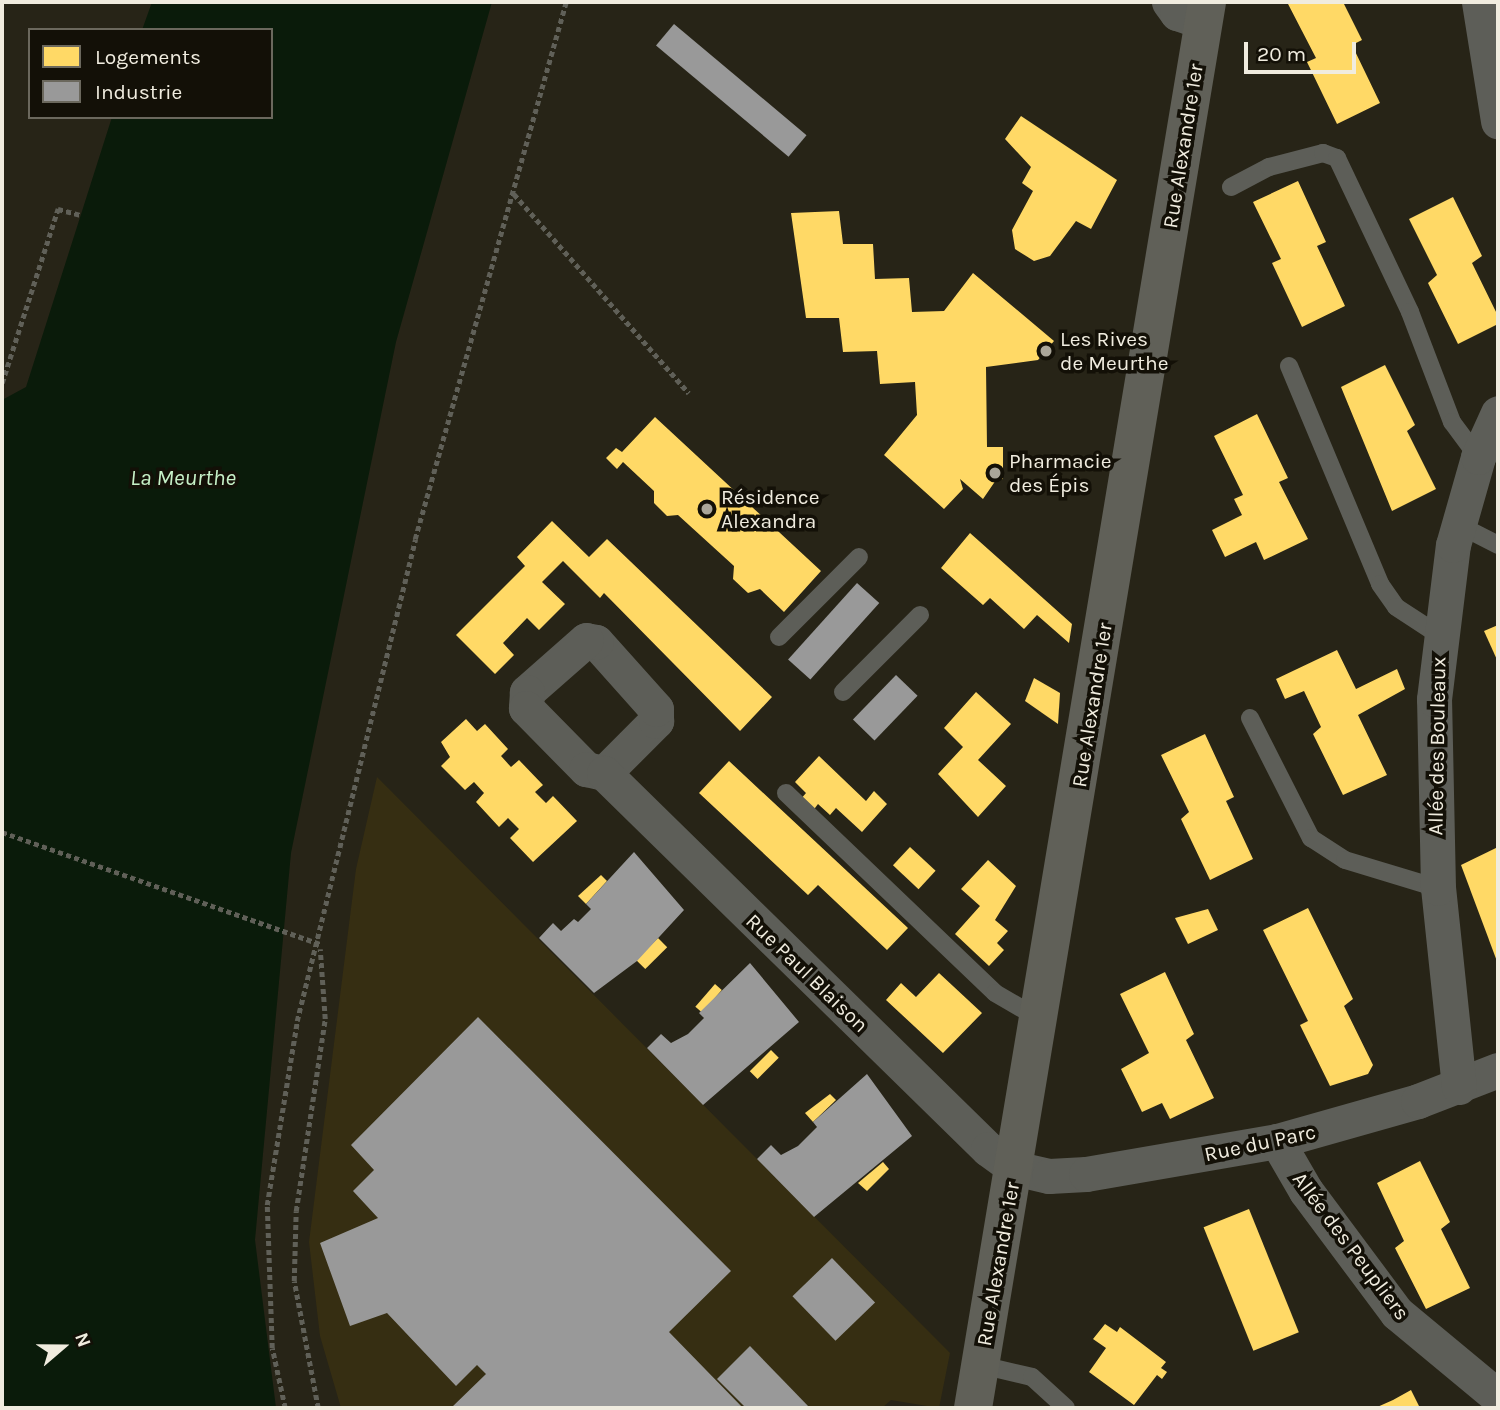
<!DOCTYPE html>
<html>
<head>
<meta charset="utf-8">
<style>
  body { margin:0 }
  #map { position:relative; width:1500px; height:1410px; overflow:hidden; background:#272417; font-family:Karla,sans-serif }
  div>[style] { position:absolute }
  .built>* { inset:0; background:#362e12 }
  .water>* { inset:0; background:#0a1b0a }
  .homes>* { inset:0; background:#ffd966; transform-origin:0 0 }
  .industry>* { inset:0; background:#999; transform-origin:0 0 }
  .path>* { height:4.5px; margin-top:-2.25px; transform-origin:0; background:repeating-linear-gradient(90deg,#606058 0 5px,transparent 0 8.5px) }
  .service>* { height:18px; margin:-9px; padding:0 9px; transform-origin:9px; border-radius:9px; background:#5d5e58 }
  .minor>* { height:35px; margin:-17.5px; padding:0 17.5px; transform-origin:17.5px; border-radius:17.5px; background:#5d5e58 }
  .secondary>* { height:38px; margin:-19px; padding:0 19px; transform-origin:19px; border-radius:19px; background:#606058 }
  .dots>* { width:19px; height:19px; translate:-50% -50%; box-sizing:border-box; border:4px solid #131007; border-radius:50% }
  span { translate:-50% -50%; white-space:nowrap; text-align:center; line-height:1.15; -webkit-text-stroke:7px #131007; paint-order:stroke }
  .street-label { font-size:21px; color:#f0ecdf }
  .poi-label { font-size:21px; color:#f0ecdf }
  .left { translate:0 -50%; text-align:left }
  .water-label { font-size:23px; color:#c6f1c8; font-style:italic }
  .frame { position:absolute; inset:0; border:4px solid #f0ecdf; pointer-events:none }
  .legend { position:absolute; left:28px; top:28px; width:245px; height:91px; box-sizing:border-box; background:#131007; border:2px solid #6b685d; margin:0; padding:9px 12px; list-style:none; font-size:21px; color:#f0ecdf }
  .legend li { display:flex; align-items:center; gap:14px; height:35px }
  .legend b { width:35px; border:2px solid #6b685d }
  .north { position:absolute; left:28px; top:1312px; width:70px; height:70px; -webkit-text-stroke:5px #131007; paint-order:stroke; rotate:70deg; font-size:19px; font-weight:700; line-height:28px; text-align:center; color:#f0ecdf }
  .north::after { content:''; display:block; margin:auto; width:24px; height:32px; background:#f0ecdf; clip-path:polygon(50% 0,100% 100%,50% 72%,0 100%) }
  .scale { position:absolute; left:1244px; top:42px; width:112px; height:32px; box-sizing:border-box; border:4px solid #f0ecdf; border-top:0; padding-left:9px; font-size:21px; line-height:24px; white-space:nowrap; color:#f0ecdf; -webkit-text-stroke:5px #131007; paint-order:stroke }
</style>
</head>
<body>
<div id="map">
  <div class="built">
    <i style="clip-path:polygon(377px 777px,950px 1353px,939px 1408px,891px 1400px,882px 1408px,341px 1408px,320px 1336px,309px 1242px,356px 869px)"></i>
  </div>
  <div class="water">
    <i style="clip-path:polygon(152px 2px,492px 2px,396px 342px,291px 853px,255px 1240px,276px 1408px,2px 1408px,2px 400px,26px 387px,112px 117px,271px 117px,271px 30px,142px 30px)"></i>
  </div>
  <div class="homes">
    <i style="clip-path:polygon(1287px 2px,1343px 2px,1362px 40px,1352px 45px,1380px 103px,1337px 124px,1307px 62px,1316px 58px)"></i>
    <i style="clip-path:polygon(1021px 116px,1117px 180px,1091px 229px,1076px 221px,1050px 256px,1034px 261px,1015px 249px,1012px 230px,1033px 191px,1022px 183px,1031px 167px,1005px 139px)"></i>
    <i style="clip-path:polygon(1298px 181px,1326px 242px,1317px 246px,1345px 306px,1302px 327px,1272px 263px,1281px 259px,1253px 202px)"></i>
    <i style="clip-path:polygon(1453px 197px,1482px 256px,1472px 263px,1498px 316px,1498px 324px,1458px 344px,1428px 283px,1437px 275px,1409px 219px)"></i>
    <i style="clip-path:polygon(839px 211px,843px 244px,873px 244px,875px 279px,909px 278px,912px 312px,944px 311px,973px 273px,1054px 341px,1038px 360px,986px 367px,987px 447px,1003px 447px,1003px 479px,996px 480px,983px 499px,960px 479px,963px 489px,944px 509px,884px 455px,917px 415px,915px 382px,880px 384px,877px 351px,843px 352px,839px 318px,806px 318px,791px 213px)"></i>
    <i style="clip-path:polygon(1385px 365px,1415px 425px,1407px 431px,1436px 489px,1392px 511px,1341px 387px)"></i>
    <i style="clip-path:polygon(1257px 414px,1288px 478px,1279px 482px,1308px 539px,1264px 560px,1256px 542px,1225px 557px,1212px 530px,1242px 515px,1234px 499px,1243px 495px,1214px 436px)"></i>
    <i style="clip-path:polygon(655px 417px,821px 571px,784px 612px,760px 589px,748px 593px,733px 579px,734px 566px,678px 515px,667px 516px,654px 503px,654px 491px,623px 462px,617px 469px,606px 458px,616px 448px,622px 452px)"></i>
    <i style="clip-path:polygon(552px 521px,589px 557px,607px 539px,772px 697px,740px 731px,604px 593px,600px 598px,563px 561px,542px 582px,565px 604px,539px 630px,527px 618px,503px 643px,514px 655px,495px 674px,456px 635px,525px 566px,517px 557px)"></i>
    <i style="clip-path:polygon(970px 533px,1072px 624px,1069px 643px,1037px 615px,1024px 629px,990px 598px,983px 605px,941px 568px)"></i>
    <i style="clip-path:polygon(1498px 625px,1498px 662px,1484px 631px)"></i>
    <i style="clip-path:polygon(1337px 650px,1356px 689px,1397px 669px,1405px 689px,1358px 715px,1387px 775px,1343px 795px,1313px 734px,1321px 727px,1304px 691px,1285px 699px,1276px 679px)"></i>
    <i style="clip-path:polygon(1034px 678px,1060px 693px,1058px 724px,1025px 701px)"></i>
    <i style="clip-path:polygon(976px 692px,1011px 724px,978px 760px,1006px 786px,978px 817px,938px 774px,963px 747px,944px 728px)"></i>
    <i style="clip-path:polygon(466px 719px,477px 731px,485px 724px,508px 749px,501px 756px,511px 767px,519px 760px,543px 785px,535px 792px,546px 803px,553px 796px,577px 821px,533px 862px,510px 838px,519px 829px,508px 818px,499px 827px,476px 802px,484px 793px,474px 782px,465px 790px,441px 766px,450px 757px,441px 742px)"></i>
    <i style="clip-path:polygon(1205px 734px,1234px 797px,1226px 801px,1253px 859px,1210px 880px,1181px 819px,1189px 812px,1161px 755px)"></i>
    <i style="clip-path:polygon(819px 756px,866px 801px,874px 791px,887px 804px,862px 832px,836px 808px,830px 815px,818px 804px,812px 812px,800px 800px,806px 793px,795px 782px)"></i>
    <i style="clip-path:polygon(729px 761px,908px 928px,887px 950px,818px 885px,808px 895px,699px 793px)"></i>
    <i style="left:910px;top:847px;width:35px;height:25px;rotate:43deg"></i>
    <i style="clip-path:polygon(1498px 847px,1498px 964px,1461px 865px)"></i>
    <i style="clip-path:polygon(988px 860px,1016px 886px,995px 920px,1008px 931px,997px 943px,1004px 950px,989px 966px,955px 934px,980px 906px,961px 889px)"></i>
    <i style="clip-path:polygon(601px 875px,607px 881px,586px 904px,578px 896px)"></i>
    <i style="clip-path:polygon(1308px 908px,1353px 999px,1344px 1006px,1373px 1065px,1368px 1074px,1330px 1086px,1300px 1025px,1308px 1021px,1263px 930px)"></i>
    <i style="clip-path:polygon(1208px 909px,1218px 930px,1188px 944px,1175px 918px)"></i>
    <i style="left:658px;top:938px;width:13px;height:31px;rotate:45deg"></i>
    <i style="clip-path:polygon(1165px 972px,1194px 1034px,1186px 1040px,1214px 1098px,1170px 1119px,1162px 1103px,1142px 1112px,1121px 1069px,1149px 1053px,1120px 994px)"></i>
    <i style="clip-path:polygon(939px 973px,982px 1013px,943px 1053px,886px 1000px,901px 983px,916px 997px)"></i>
    <i style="left:715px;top:984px;width:9px;height:30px;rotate:41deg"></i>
    <i style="left:771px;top:1050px;width:11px;height:30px;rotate:45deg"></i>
    <i style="clip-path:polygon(830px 1094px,836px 1100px,813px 1122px,805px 1113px)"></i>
    <i style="clip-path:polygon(1420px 1161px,1450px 1222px,1441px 1229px,1470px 1288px,1426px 1309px,1395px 1248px,1404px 1241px,1377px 1183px)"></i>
    <i style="clip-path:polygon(883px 1162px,889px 1169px,867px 1191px,858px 1183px)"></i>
    <i style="left:1249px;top:1209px;width:133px;height:49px;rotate:68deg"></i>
    <i style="clip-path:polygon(1105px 1324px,1117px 1332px,1120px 1327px,1166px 1362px,1161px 1368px,1167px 1372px,1162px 1379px,1157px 1375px,1134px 1405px,1089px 1372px,1106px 1348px,1093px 1339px)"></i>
    <i style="clip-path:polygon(1411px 1390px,1420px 1408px,1375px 1408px,1393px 1400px)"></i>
  </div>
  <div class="industry">
    <i style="left:674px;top:24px;width:173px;height:28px;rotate:40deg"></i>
    <i style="left:857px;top:583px;width:30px;height:103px;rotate:42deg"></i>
    <i style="left:896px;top:675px;width:30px;height:62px;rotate:44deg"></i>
    <i style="clip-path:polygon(634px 852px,684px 910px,637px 961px,594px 993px,539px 938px,553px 923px,561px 931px,574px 919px,578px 922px,591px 909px,586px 904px)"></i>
    <i style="clip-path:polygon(750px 963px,799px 1022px,703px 1105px,647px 1048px,661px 1034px,671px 1043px,688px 1034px,704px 1018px,699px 1013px)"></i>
    <i style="clip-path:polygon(478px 1017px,731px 1271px,669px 1332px,743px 1408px,451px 1408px,486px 1374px,477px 1365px,456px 1386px,387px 1313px,350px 1326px,320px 1243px,378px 1218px,353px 1191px,374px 1170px,351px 1145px)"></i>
    <i style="clip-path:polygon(867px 1074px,912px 1136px,814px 1217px,757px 1159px,771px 1145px,781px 1155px,798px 1146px,817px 1127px,813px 1122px)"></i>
    <i style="left:832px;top:1258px;width:62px;height:55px;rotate:46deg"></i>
    <i style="clip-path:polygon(750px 1346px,810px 1408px,746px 1408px,717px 1379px)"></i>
  </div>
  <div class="path">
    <i style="left:514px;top:194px;width:265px;rotate:48.7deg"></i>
    <i style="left:2px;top:383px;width:183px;rotate:-72.2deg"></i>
    <i style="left:58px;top:209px;width:23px;rotate:15deg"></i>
    <i style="left:2px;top:832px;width:337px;rotate:19.4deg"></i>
    <i style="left:285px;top:1408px;width:61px;rotate:-102.2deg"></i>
    <i style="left:272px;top:1348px;width:143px;rotate:-92deg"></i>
    <i style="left:267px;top:1205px;width:186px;rotate:-80.7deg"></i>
    <i style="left:297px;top:1021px;width:496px;rotate:-76.2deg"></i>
    <i style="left:415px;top:539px;width:558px;rotate:-74.29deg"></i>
    <i style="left:318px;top:1408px;width:129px;rotate:-100.7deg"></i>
    <i style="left:294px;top:1281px;width:70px;rotate:-88.4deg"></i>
    <i style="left:296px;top:1211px;width:194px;rotate:-81.4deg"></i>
    <i style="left:325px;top:1019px;width:70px;rotate:-94.1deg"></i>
  </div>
  <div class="service">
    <i style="left:1231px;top:187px;width:43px;rotate:-27.8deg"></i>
    <i style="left:1269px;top:167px;width:56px;rotate:-14.5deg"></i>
    <i style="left:1323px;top:153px;width:15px;rotate:20deg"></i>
    <i style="left:1337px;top:158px;width:170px;rotate:64.6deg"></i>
    <i style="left:1410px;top:312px;width:118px;rotate:69.1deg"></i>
    <i style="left:1452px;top:422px;width:44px;rotate:53.4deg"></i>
    <i style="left:1289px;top:366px;width:236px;rotate:67.3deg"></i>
    <i style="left:1380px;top:584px;width:28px;rotate:55deg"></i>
    <i style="left:1396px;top:607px;width:51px;rotate:33.1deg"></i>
    <i style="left:1459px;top:525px;width:44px;rotate:27.1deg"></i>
    <i style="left:779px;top:637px;width:113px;rotate:-45deg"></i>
    <i style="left:843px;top:692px;width:109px;rotate:-45deg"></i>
    <i style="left:1250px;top:718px;width:135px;rotate:63.1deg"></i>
    <i style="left:1311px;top:838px;width:40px;rotate:32.9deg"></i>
    <i style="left:1345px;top:860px;width:97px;rotate:16.8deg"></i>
    <i style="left:786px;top:793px;width:289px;rotate:43.7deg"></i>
    <i style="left:995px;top:993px;width:52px;rotate:30deg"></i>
    <i style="left:981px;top:1365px;width:52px;rotate:13.2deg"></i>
    <i style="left:1032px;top:1377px;width:46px;rotate:42.4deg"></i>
  </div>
  <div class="minor">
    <i style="left:1169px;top:2px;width:14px;rotate:54deg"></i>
    <i style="left:1177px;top:13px;width:28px;rotate:19deg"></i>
    <i style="left:1479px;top:2px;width:121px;rotate:80.9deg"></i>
    <i style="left:604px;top:773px;width:74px;rotate:-45deg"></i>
    <i style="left:656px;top:721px;width:12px;rotate:-90deg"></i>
    <i style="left:656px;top:709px;width:90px;rotate:-131.8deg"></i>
    <i style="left:596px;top:642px;width:10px;rotate:-169deg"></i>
    <i style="left:586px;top:640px;width:79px;rotate:138.6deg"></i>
    <i style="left:527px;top:692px;width:16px;rotate:94deg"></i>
    <i style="left:526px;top:708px;width:86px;rotate:45.5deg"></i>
    <i style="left:586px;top:769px;width:18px;rotate:13deg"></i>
    <i style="left:604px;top:773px;width:537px;rotate:44.4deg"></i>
    <i style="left:988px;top:1149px;width:32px;rotate:36deg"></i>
    <i style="left:1014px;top:1168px;width:36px;rotate:13deg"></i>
    <i style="left:1049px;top:1176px;width:37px;rotate:-3deg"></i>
    <i style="left:1086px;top:1174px;width:194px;rotate:-9.8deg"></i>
    <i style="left:1277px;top:1141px;width:147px;rotate:-15.8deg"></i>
    <i style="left:1418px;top:1101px;width:86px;rotate:-21.2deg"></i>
    <i style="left:1459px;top:1087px;width:200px;rotate:-96deg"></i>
    <i style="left:1438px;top:888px;width:189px;rotate:-91.2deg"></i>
    <i style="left:1434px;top:699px;width:155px;rotate:-83deg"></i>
    <i style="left:1453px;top:545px;width:91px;rotate:-74.1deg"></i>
    <i style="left:1478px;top:457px;width:48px;rotate:-65.6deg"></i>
    <i style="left:1277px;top:1141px;width:58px;rotate:59.9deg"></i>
    <i style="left:1306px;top:1191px;width:152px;rotate:53.3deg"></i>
    <i style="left:1397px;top:1313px;width:131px;rotate:39.7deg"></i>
  </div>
  <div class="secondary">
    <i style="left:973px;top:1408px;width:1425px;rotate:-80.55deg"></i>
  </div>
  <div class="dots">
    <i style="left:1046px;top:351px;background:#aaa699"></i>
    <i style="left:995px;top:473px;background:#aaa699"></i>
    <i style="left:707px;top:509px;background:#aaa699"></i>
  </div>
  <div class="street-label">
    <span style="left:1183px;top:146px;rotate:-81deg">Rue Alexandre 1er</span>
    <span style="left:1092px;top:705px;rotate:-81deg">Rue Alexandre 1er</span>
    <span style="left:1437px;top:746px;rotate:-89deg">Allée des Bouleaux</span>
    <span style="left:807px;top:973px;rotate:44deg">Rue Paul Blaison</span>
    <span style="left:1260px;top:1143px;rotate:-12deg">Rue du Parc</span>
    <span style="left:1351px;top:1246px;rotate:53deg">Allée des Peupliers</span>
    <span style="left:998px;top:1264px;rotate:-80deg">Rue Alexandre 1er</span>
  </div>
  <div class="poi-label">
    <span class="left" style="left:1060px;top:351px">Les Rives<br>de Meurthe</span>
    <span class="left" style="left:1009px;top:473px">Pharmacie<br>des Épis</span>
    <span class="left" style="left:721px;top:509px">Résidence<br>Alexandra</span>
  </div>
  <div class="water-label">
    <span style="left:183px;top:478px">La Meurthe</span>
  </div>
  <div class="frame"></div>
  <ul class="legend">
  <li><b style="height:19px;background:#ffd966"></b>Logements</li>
  <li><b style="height:19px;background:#999"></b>Industrie</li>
  </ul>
  <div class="north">N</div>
  <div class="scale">20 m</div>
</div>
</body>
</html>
